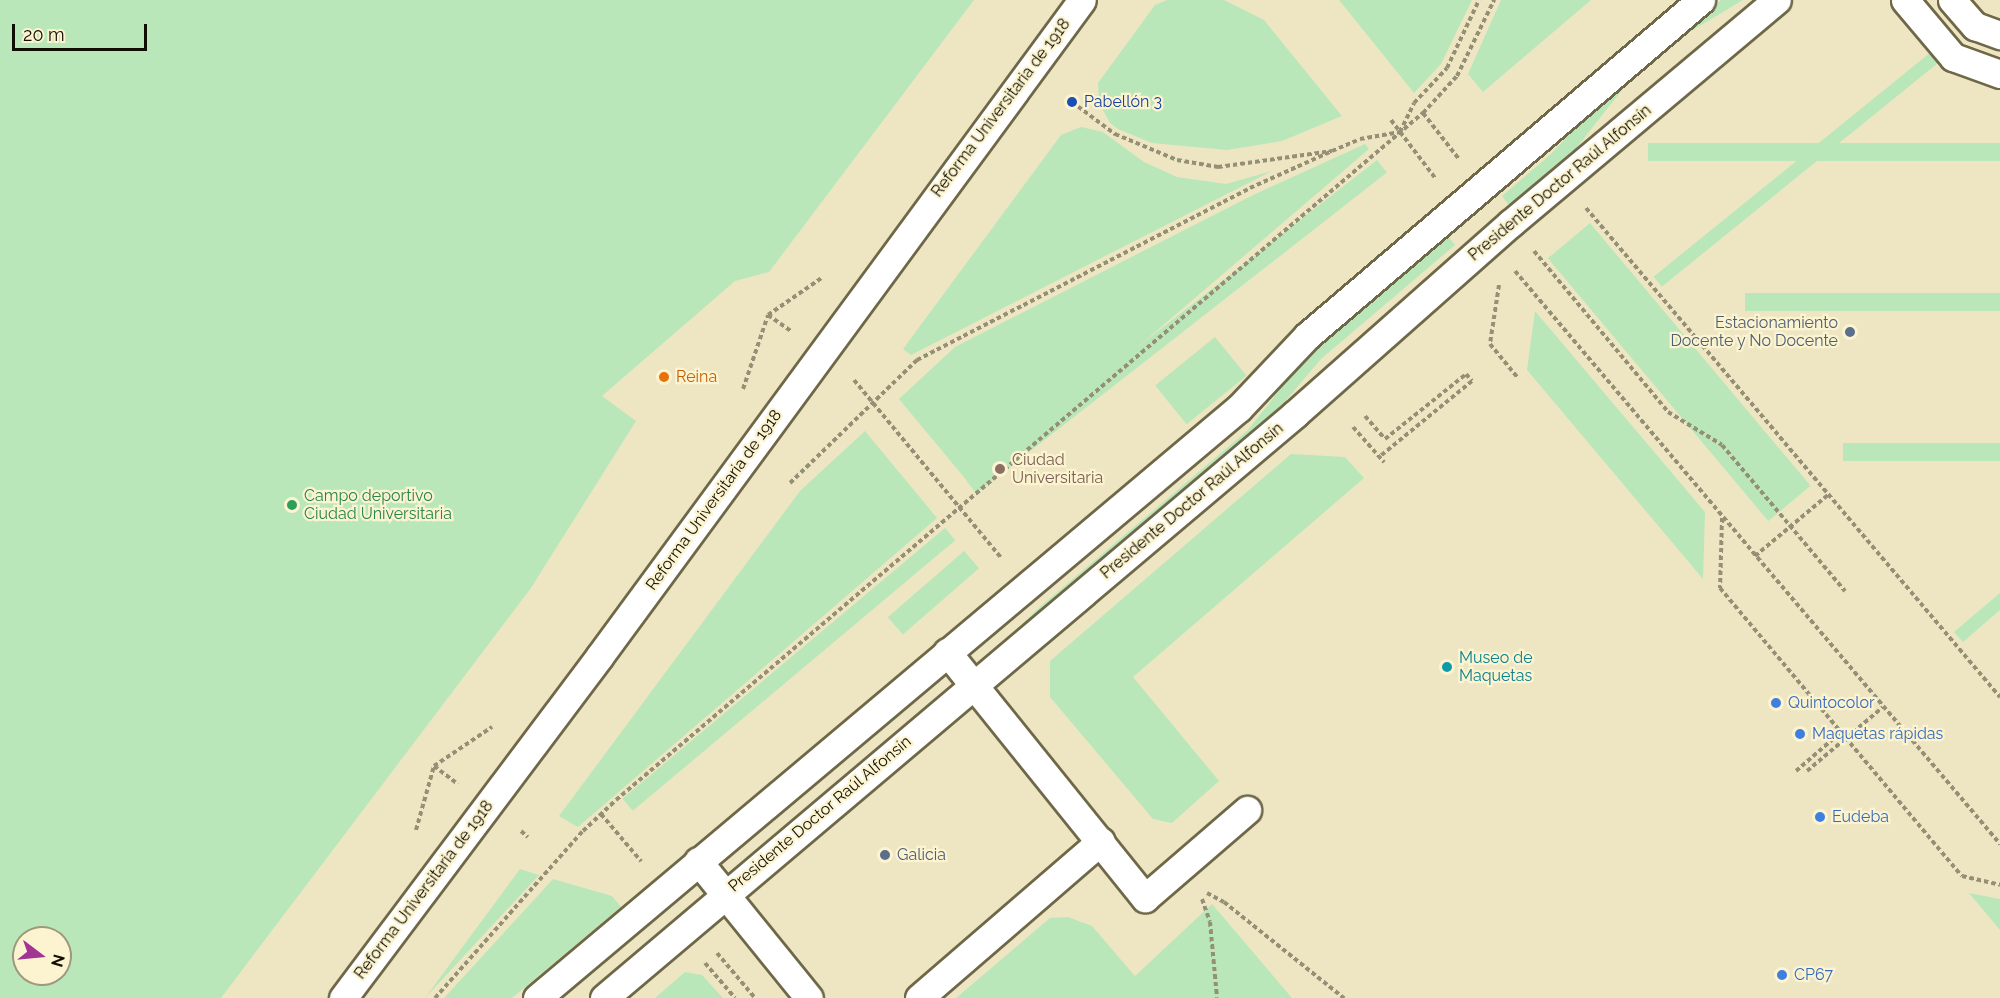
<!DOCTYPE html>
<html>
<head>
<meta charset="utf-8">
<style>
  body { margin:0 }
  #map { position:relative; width:2000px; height:998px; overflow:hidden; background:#eee6c3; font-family:Raleway,sans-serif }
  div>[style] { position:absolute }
  .green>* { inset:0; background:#b9e7ba; transform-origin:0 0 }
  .path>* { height:4px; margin-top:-2px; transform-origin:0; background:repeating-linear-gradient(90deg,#958f76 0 4.5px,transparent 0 7.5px) }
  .roads { filter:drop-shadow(2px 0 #6f6848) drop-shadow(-2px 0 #6f6848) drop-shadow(0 2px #6f6848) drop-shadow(0 -2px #6f6848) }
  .service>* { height:27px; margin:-13.5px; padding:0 13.5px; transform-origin:13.5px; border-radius:13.5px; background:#fff }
  .dots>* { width:16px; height:16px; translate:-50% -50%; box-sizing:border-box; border:3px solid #fcf4d0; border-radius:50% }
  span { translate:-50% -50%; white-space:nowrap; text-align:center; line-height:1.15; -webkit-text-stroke:4.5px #fcf4d0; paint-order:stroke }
  .transit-label { font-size:16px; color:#164399 }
  .left { translate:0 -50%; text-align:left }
  .street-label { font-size:16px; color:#110e03 }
  .service-label { font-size:16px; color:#4e5e75 }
  .right { translate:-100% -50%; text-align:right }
  .food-label { font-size:16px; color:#c56008 }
  .education-label { font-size:16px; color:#785e54 }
  .leisure-label { font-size:16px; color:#27864d }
  .culture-label { font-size:16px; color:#0d838f }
  .shop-label { font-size:16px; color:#366cbe }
  .north { position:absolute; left:12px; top:926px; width:60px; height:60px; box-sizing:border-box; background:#fcf4d0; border:2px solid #9e987e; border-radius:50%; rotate:106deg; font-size:16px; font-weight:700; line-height:24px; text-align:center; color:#110e03 }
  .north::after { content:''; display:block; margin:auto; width:21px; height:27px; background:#a23594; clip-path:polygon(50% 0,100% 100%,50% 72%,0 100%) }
  .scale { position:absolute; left:12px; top:24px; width:135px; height:27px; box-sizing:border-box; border:3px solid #110e03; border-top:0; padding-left:8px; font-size:18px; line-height:21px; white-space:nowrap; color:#110e03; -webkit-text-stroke:4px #fcf4d0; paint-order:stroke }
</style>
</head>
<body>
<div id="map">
  <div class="green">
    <i style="clip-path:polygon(evenodd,0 0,974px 0,769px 272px,735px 281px,602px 396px,636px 421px,531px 588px,221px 998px,0 998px,0 0,24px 938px,60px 938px,60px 974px,24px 974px,24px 938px)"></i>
    <i style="clip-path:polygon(1167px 0,1224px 0,1264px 20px,1342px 116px,1282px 141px,1227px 150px,1152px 143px,1118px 129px,1110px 123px,1099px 103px,1098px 83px,1155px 5px)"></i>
    <i style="clip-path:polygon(1339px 0,1472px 0,1441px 64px,1414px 93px)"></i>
    <i style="clip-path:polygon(1501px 0,1591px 0,1483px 92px,1468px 74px)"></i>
    <i style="clip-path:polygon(1721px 0,1743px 0,1688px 33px,1626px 85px,1562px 166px,1512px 209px,1502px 196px,1551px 154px,1591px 111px)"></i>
    <i style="left:1931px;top:52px;width:13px;height:357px;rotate:51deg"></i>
    <i style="clip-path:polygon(1081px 127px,1103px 132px,1144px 162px,1177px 177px,1226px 184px,1272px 171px,911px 355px,903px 349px,1061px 135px)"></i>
    <i style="left:2000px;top:143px;width:18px;height:352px;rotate:90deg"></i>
    <i style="clip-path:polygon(1365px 144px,1369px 149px,973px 488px,899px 399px,955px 347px,1253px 195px)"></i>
    <i style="left:1377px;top:160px;width:16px;height:521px;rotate:52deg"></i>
    <i style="left:1590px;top:223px;width:343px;height:55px;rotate:50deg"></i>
    <i style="clip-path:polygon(1447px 235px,1455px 245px,1321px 359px,1281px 406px,989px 655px,1041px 606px,1248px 430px,1314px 347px)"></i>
    <i style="left:2000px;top:293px;width:18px;height:255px;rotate:90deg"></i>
    <i style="clip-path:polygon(1535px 311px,1705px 512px,1703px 579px,1527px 370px)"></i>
    <i style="left:1215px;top:337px;width:50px;height:77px;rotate:51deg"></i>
    <i style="clip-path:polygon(865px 431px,937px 518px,578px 827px,559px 816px,800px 491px)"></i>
    <i style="left:2000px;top:443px;width:18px;height:157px;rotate:90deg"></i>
    <i style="clip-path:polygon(1291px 454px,1345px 457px,1364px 478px,1133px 677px,1219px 781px,1172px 823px,1153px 819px,1050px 697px,1050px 661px)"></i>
    <i style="left:945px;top:528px;width:16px;height:421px;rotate:50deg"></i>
    <i style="left:964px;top:551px;width:23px;height:101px;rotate:49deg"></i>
    <i style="clip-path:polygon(2000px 593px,2000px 610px,1963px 642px,1954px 632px)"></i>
    <i style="clip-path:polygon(520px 869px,539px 875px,425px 998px)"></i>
    <i style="clip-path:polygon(553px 879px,612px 896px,621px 907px,512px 998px,444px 998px)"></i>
    <i style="clip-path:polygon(1969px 893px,2000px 899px,2000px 930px)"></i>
    <i style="clip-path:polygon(1212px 904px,1292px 998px,956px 998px,1050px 918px,1068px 917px,1092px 926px,1135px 976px)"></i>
    <i style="clip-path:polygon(685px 972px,702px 975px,723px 998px,655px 998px)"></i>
  </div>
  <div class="path">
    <i style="left:1072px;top:102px;width:54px;rotate:36.7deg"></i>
    <i style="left:1115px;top:134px;width:67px;rotate:22.8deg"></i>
    <i style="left:1177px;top:160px;width:42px;rotate:9.7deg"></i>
    <i style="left:1218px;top:167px;width:115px;rotate:-8deg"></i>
    <i style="left:1332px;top:151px;width:30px;rotate:-23deg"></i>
    <i style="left:1360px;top:139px;width:41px;rotate:-9.9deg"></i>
    <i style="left:1400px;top:132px;width:32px;rotate:-64deg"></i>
    <i style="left:1414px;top:103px;width:48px;rotate:-46.7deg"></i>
    <i style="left:1447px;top:68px;width:75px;rotate:-64.8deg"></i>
    <i style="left:1423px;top:113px;width:58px;rotate:52deg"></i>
    <i style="left:1391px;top:120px;width:74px;rotate:52.7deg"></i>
    <i style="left:1586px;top:208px;width:641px;rotate:49.75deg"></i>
    <i style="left:1534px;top:251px;width:209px;rotate:50.2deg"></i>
    <i style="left:1668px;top:412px;width:63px;rotate:31.4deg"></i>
    <i style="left:1722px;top:445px;width:191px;rotate:49.9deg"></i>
    <i style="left:1515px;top:271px;width:751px;rotate:49.75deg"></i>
    <i style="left:1499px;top:285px;width:60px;rotate:98.7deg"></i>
    <i style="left:1490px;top:344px;width:44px;rotate:50.5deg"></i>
    <i style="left:768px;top:315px;width:29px;rotate:35deg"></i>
    <i style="left:854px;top:380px;width:232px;rotate:50.4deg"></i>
    <i style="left:743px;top:389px;width:78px;rotate:-71.3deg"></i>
    <i style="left:768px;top:315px;width:67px;rotate:-34.6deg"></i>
    <i style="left:1365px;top:416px;width:30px;rotate:49deg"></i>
    <i style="left:1385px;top:439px;width:104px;rotate:-38.7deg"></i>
    <i style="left:1466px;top:374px;width:9px;rotate:49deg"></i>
    <i style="left:1472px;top:381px;width:120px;rotate:140.7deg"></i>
    <i style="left:1353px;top:427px;width:47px;rotate:48.5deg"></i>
    <i style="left:790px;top:483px;width:177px;rotate:-44.1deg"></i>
    <i style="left:917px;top:360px;width:375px;rotate:-27.3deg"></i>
    <i style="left:1250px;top:188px;width:90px;rotate:-24.3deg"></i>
    <i style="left:1722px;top:518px;width:70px;rotate:91.6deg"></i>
    <i style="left:1720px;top:588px;width:376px;rotate:50deg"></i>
    <i style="left:1962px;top:876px;width:39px;rotate:13deg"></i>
    <i style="left:1755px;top:556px;width:95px;rotate:-39.9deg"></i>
    <i style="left:434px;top:766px;width:30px;rotate:37deg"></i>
    <i style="left:1796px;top:771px;width:60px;rotate:-40.9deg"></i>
    <i style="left:1807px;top:771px;width:99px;rotate:-40.1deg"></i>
    <i style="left:601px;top:814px;width:62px;rotate:49.6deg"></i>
    <i style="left:416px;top:830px;width:66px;rotate:-74.3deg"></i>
    <i style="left:434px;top:766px;width:70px;rotate:-33.9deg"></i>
    <i style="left:521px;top:831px;width:9px;rotate:41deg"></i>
    <i style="left:1207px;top:893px;width:19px;rotate:28deg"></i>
    <i style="left:1224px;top:902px;width:154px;rotate:38.7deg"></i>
    <i style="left:1202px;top:899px;width:24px;rotate:71deg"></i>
    <i style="left:1210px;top:922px;width:76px;rotate:84.7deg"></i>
    <i style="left:717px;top:953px;width:59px;rotate:49.8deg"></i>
    <i style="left:705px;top:963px;width:46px;rotate:49.4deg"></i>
    <i style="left:435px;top:998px;width:223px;rotate:-48.5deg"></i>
    <i style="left:583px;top:831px;width:45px;rotate:-43.2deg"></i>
    <i style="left:616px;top:800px;width:1060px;rotate:-40.41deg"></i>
    <i style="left:1423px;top:113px;width:50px;rotate:-47.4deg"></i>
    <i style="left:1457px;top:76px;width:85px;rotate:-64deg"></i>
  </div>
  <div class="roads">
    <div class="service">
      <i style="left:1905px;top:0;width:75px;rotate:49.9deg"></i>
      <i style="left:1953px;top:57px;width:50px;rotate:19.9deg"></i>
      <i style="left:1952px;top:0;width:35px;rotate:49deg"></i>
      <i style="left:1975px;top:26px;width:27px;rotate:20deg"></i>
      <i style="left:947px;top:652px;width:316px;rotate:51.2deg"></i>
      <i style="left:1145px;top:898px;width:135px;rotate:-40.8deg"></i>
      <i style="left:698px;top:861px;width:176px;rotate:51deg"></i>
      <i style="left:343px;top:998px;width:426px;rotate:-53.1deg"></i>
      <i style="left:599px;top:657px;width:815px;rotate:-53.68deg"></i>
      <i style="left:537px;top:998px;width:917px;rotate:-40.05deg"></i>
      <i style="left:1239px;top:408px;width:99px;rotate:-46.6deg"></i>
      <i style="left:1307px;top:336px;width:518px;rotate:-40.46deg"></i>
      <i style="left:604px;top:998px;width:905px;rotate:-40.2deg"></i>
      <i style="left:1295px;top:414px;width:288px;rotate:-41.5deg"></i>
      <i style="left:1511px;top:223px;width:347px;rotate:-40deg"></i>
      <i style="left:919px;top:998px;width:240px;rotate:-40.8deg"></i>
    </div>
  </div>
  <div class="dots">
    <i style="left:1072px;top:102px;background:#1a4fb4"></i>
    <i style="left:1850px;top:332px;background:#5c6f8a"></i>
    <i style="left:664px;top:377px;background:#e8710a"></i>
    <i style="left:1000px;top:469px;background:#8d6e63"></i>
    <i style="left:292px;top:505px;background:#2e9e5b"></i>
    <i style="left:1447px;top:667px;background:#0f9aa8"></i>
    <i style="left:1776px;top:703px;background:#3f7fe0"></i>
    <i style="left:1800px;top:734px;background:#3f7fe0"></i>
    <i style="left:1820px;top:817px;background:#3f7fe0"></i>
    <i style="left:885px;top:855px;background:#5c6f8a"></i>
    <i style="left:1782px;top:975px;background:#3f7fe0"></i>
  </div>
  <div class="transit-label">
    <span class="left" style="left:1084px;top:102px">Pabellón 3</span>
  </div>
  <div class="street-label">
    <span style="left:1001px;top:108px;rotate:-53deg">Reforma Universitaria de 1918</span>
    <span style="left:1560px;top:183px;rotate:-40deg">Presidente Doctor Raúl Alfonsín</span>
    <span style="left:714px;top:500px;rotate:-54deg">Reforma Universitaria de 1918</span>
    <span style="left:1192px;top:501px;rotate:-40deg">Presidente Doctor Raúl Alfonsín</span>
    <span style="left:820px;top:814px;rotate:-40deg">Presidente Doctor Raúl Alfonsín</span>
    <span style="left:424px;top:890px;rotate:-53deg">Reforma Universitaria de 1918</span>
  </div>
  <div class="service-label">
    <span class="right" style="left:1838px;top:332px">Estacionamiento<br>Docente y No Docente</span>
    <span class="left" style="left:897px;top:855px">Galicia</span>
  </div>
  <div class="food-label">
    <span class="left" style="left:676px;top:377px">Reina</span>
  </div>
  <div class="education-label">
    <span class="left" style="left:1012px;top:469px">Ciudad<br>Universitaria</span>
  </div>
  <div class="leisure-label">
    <span class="left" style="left:304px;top:505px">Campo deportivo<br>Ciudad Universitaria</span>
  </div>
  <div class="culture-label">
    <span class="left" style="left:1459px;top:667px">Museo de<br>Maquetas</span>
  </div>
  <div class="shop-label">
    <span class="left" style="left:1788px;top:703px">Quintocolor</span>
    <span class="left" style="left:1812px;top:734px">Maquetas rápidas</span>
    <span class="left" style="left:1832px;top:817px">Eudeba</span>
    <span class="left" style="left:1794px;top:975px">CP67</span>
  </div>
  <div class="north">N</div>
  <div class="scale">20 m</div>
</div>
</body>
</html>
